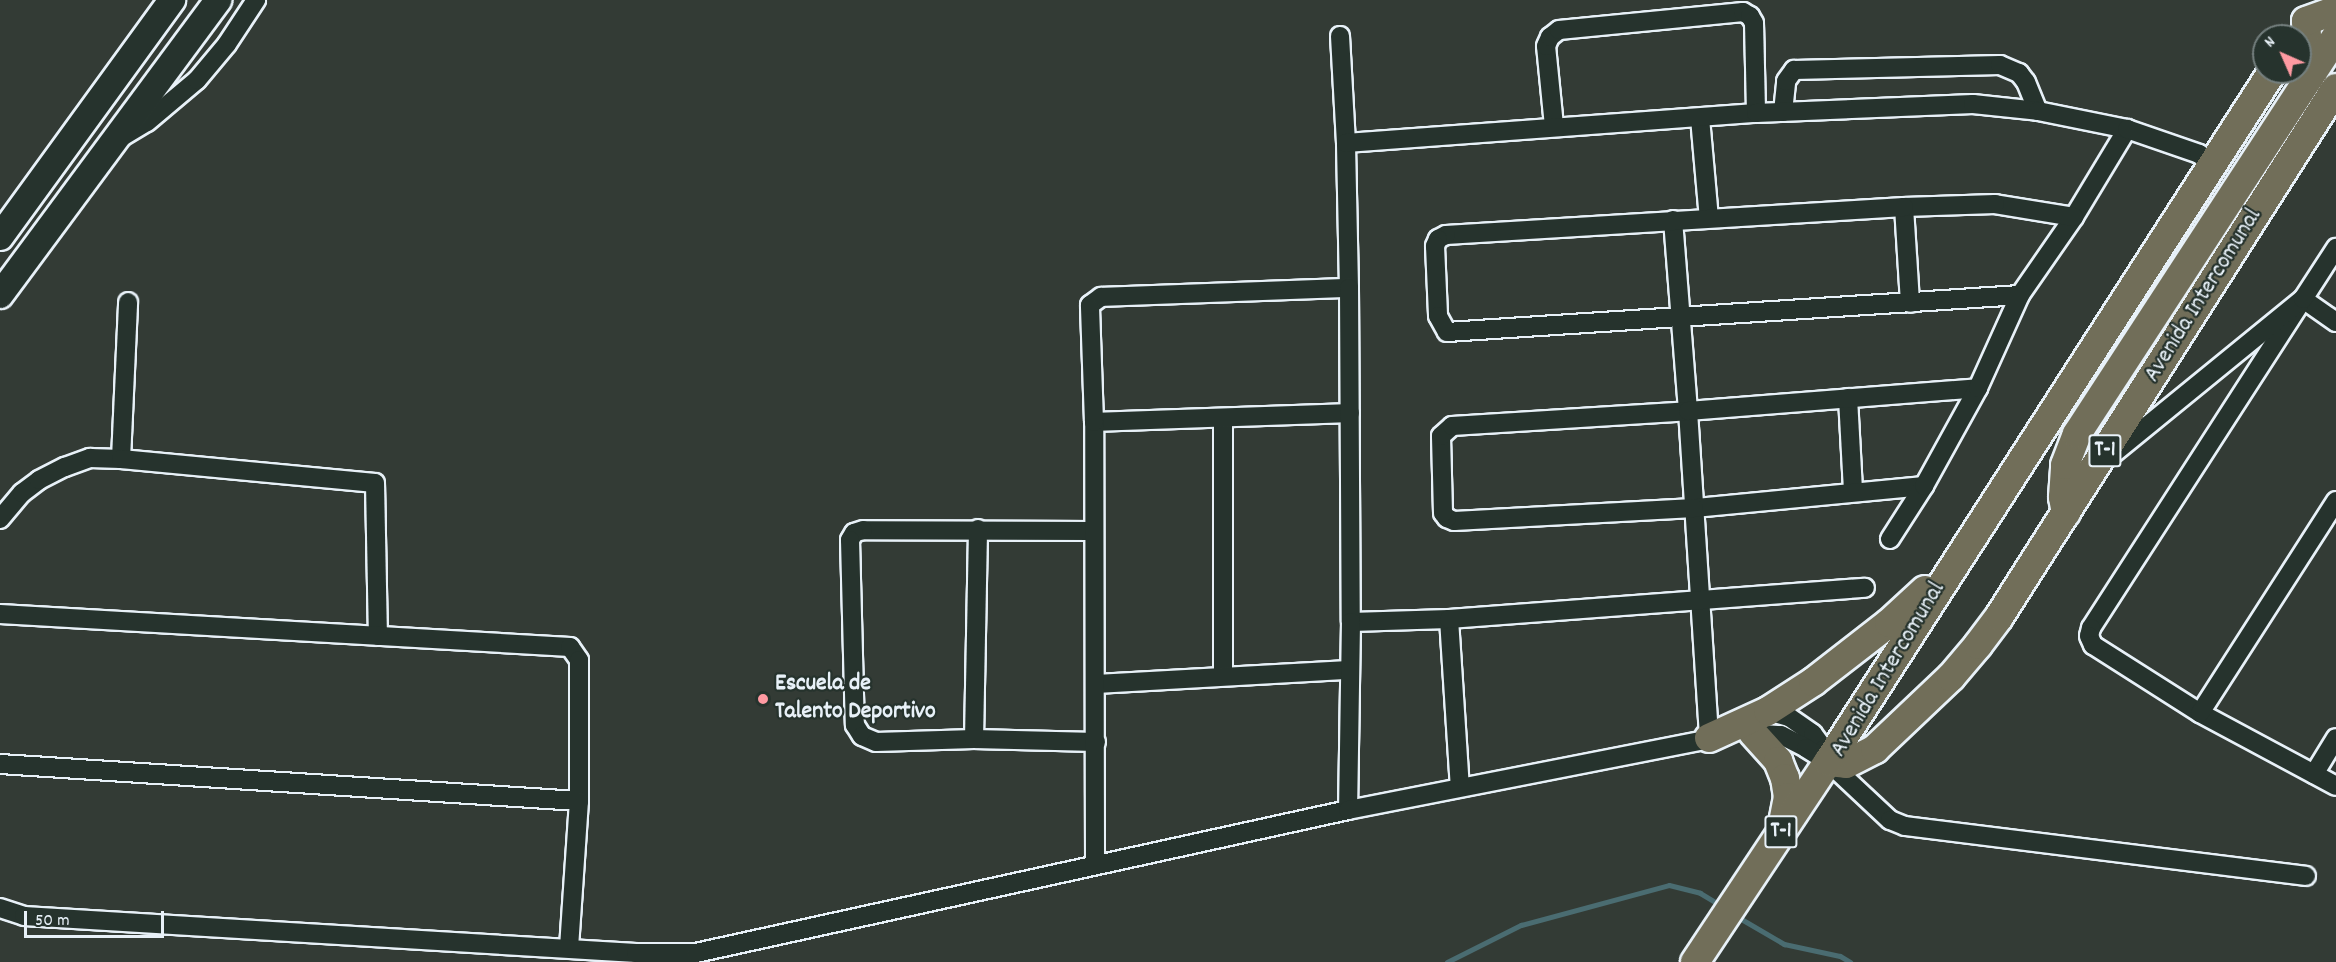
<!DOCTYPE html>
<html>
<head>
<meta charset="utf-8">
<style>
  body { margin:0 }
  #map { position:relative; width:2336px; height:962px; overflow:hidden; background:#333b35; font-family:Dekko,sans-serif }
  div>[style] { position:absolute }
  .stream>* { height:5px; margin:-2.5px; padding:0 2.5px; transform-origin:2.5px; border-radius:2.5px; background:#4a6c71 }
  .roads { filter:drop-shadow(2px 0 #e8f1f8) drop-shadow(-2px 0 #e8f1f8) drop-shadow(0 2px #e8f1f8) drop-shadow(0 -2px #e8f1f8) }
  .street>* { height:18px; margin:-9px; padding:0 9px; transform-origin:9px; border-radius:9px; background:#26332d }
  .secondary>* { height:26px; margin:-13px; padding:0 13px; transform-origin:13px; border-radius:13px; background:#26332d }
  .primary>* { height:28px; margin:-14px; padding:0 14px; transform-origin:14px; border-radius:14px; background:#716e59 }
  .dots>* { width:16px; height:16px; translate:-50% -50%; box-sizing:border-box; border:3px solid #26332d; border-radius:50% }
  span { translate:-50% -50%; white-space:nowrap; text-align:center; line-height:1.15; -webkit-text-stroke:4.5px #26332d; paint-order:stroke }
  .shield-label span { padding:2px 4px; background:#26332d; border:2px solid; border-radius:4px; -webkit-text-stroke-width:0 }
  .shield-label { font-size:22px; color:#e8f1f8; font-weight:700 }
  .street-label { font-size:24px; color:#e8f1f8 }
  .poi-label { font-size:24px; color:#e8f1f8; font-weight:700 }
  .left { translate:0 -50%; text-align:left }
  .north { position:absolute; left:2252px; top:24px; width:60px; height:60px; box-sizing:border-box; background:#26332d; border:2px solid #747f7e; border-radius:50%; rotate:315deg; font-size:16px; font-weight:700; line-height:24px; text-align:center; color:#e8f1f8 }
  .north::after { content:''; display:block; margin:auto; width:21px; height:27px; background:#ff9aa2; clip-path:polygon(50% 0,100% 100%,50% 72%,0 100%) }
  .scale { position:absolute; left:24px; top:911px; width:140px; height:27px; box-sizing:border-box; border:3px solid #e8f1f8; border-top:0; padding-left:8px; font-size:18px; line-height:21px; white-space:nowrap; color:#e8f1f8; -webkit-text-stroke:4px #26332d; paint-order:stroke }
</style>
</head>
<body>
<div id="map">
  <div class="stream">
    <i style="left:1736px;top:916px;width:56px;rotate:30.3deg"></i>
    <i style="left:1784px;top:944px;width:57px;rotate:12.1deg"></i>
    <i style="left:1840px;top:956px;width:12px;rotate:31deg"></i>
    <i style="left:1447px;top:962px;width:83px;rotate:-26.6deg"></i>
    <i style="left:1521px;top:925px;width:153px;rotate:-15.1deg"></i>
    <i style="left:1669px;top:885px;width:32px;rotate:14deg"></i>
    <i style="left:1700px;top:893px;width:27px;rotate:31deg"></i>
  </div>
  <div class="roads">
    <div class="street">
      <i style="left:1340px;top:36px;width:107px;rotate:86.8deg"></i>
      <i style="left:1783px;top:112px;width:31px;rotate:-84deg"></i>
      <i style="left:1786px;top:81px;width:14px;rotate:-54deg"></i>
      <i style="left:1794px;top:70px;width:206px;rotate:-1.4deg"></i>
      <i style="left:2000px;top:65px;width:21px;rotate:23deg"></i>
      <i style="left:2019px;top:73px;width:11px;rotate:52deg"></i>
      <i style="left:2026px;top:82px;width:31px;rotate:68deg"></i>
      <i style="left:1700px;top:118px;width:100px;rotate:84.9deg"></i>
      <i style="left:1554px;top:126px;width:80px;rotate:-95.7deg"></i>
      <i style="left:1546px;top:46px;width:10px;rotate:-66deg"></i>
      <i style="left:1550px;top:37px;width:11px;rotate:-38deg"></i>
      <i style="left:1559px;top:30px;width:185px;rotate:-5.6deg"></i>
      <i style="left:1743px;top:12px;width:8px;rotate:30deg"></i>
      <i style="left:1750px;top:16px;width:8px;rotate:60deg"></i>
      <i style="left:1754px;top:23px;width:90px;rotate:88.7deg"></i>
      <i style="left:120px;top:138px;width:31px;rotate:-31deg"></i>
      <i style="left:147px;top:122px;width:65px;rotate:-40deg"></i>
      <i style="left:197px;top:80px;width:47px;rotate:-50.2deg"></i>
      <i style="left:227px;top:44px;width:53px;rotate:-56.6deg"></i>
      <i style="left:1904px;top:207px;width:96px;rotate:86.4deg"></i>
      <i style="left:2074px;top:217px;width:103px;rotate:-58.9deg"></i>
      <i style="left:1673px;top:220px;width:192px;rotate:85.5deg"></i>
      <i style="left:1688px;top:411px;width:328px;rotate:86.3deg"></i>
      <i style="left:1349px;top:288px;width:145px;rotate:-91.2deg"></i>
      <i style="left:1346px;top:143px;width:411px;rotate:-4.2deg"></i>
      <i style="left:1756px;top:113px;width:217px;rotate:-2.4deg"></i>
      <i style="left:1973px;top:104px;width:65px;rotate:6.1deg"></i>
      <i style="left:2038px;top:111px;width:91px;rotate:11.4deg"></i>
      <i style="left:2127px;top:129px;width:76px;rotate:19.1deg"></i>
      <i style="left:2199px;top:154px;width:15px;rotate:32deg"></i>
      <i style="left:2336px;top:322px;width:40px;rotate:-145.1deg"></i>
      <i style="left:2303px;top:299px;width:391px;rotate:122.8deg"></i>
      <i style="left:2091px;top:628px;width:8px;rotate:104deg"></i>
      <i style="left:2089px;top:636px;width:10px;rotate:66deg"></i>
      <i style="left:2093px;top:645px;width:127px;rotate:32.4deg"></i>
      <i style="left:2200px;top:713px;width:154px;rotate:28.2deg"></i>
      <i style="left:1848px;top:398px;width:93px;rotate:86.9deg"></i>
      <i style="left:1223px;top:418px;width:258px;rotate:90deg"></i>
      <i style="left:1094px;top:422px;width:256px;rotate:-2deg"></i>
      <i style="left:2109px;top:457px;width:250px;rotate:-39.2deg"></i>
      <i style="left:2303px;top:299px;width:61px;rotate:-57.1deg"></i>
      <i style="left:121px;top:459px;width:157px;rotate:-87.4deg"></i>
      <i style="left:1924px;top:486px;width:231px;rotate:174.5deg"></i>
      <i style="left:1694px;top:508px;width:240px;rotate:176.9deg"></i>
      <i style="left:1454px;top:521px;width:8px;rotate:-157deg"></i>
      <i style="left:1447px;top:518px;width:6px;rotate:-129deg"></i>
      <i style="left:1443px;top:513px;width:77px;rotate:-91.5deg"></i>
      <i style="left:1441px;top:436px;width:15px;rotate:-42deg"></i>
      <i style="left:1452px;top:426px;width:236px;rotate:-3.6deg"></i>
      <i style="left:1688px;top:411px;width:291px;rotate:-4.5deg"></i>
      <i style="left:0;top:519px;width:34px;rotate:-50deg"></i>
      <i style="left:22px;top:493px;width:21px;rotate:-37deg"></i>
      <i style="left:39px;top:480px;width:29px;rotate:-27deg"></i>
      <i style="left:65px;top:467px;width:27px;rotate:-20deg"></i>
      <i style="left:90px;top:458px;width:31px;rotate:2deg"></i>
      <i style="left:121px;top:459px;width:255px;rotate:5.4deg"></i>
      <i style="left:375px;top:483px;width:153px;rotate:88.9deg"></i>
      <i style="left:1093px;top:531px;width:230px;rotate:-179.8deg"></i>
      <i style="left:863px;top:530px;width:9px;rotate:162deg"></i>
      <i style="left:854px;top:533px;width:8px;rotate:120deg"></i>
      <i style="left:850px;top:540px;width:185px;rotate:88.5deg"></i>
      <i style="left:855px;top:725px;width:13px;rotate:58deg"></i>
      <i style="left:862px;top:736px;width:15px;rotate:23deg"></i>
      <i style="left:876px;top:742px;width:98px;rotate:-1.8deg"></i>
      <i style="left:974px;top:739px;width:122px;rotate:1.4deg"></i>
      <i style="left:1890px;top:539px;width:63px;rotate:-57.3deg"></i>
      <i style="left:1924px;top:486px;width:112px;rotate:-61.1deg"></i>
      <i style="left:1978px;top:388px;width:102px;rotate:-65.7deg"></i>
      <i style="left:2020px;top:295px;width:95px;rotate:-55.3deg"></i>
      <i style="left:2074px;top:217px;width:80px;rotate:-170.7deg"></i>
      <i style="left:1995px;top:204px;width:91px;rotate:178.1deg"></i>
      <i style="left:1904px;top:207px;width:459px;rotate:176.5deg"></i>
      <i style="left:1446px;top:235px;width:9px;rotate:153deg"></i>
      <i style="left:1438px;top:239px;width:8px;rotate:113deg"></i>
      <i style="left:1435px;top:246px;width:70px;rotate:87.5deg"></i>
      <i style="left:1438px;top:316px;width:18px;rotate:61deg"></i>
      <i style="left:1447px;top:332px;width:574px;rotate:-3.69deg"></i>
      <i style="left:0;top:614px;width:571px;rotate:3.31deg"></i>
      <i style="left:570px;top:647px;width:16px;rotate:55deg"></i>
      <i style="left:579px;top:660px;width:141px;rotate:90deg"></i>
      <i style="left:579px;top:801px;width:146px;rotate:93.9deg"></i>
      <i style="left:1449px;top:619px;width:168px;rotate:86.3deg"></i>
      <i style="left:1351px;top:622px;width:98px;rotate:-1.8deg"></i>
      <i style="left:1449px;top:619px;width:417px;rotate:-4.3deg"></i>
      <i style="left:1096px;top:684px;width:253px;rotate:-3.2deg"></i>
      <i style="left:1768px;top:711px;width:22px;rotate:16deg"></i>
      <i style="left:1789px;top:717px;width:29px;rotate:35deg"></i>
      <i style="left:1813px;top:734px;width:19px;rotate:54deg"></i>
      <i style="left:1824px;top:749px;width:12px;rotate:76deg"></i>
      <i style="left:2200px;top:713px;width:252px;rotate:-57.3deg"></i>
      <i style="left:1749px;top:733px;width:32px;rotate:4deg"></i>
      <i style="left:1781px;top:735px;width:28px;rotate:27deg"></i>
      <i style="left:1806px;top:748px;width:26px;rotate:32deg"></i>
      <i style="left:1828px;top:762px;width:85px;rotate:43.1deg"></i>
      <i style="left:1890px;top:820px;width:16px;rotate:22deg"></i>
      <i style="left:1905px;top:826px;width:404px;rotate:7.1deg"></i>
      <i style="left:974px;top:739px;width:210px;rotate:-88.9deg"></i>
      <i style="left:0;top:764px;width:580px;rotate:3.66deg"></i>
      <i style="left:2314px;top:774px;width:42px;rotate:-58.6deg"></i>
      <i style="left:1095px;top:864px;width:442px;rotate:-90.1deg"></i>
      <i style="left:1094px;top:422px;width:117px;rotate:-92deg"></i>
      <i style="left:1090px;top:305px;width:14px;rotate:-36deg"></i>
      <i style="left:1101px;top:297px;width:248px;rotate:-2.1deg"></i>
      <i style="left:1349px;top:288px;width:334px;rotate:89.7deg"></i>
      <i style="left:1351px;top:622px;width:188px;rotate:90.9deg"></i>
      <i style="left:0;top:908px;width:25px;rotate:18deg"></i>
      <i style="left:24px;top:916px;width:613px;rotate:3.46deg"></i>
      <i style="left:636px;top:953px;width:60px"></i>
      <i style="left:696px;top:953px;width:667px;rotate:-12.37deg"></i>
      <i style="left:1348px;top:810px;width:378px;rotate:-11.1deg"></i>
    </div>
    <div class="secondary">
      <i style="left:0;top:237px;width:293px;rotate:-54deg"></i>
      <i style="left:0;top:295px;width:367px;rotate:-53.5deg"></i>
    </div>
    <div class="primary">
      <i style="left:2310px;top:77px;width:56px;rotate:-94.1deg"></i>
      <i style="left:2306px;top:21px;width:32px;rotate:-20deg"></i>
      <i style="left:2066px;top:513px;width:16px;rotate:-101deg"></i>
      <i style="left:2063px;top:497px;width:32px;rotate:-86deg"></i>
      <i style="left:2065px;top:465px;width:33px;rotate:-69deg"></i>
      <i style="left:2077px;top:434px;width:474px;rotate:-56.9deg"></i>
      <i style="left:1753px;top:733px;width:38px;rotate:48deg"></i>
      <i style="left:1778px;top:761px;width:18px;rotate:68deg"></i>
      <i style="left:1785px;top:778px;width:19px;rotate:81deg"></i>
      <i style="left:1788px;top:797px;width:31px;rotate:101deg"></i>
      <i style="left:1709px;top:738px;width:65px;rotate:-24.6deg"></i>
      <i style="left:1768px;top:711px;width:54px;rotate:-32.8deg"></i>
      <i style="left:1813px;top:682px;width:96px;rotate:-37.8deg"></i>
      <i style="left:1889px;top:623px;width:49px;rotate:-42.5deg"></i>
      <i style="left:1828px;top:762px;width:18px;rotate:6deg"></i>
      <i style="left:1846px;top:764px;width:33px;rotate:-27deg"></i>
      <i style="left:1875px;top:749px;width:105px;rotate:-43.5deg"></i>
      <i style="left:1951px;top:677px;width:42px;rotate:-49.8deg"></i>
      <i style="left:1978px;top:645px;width:35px;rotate:-53deg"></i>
      <i style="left:1999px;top:617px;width:627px;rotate:-57.5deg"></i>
      <i style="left:1695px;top:962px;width:240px;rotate:-56.4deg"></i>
      <i style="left:1828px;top:762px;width:821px;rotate:-57.24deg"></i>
    </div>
  </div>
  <div class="dots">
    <i style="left:763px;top:699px;background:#ff9aa2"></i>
  </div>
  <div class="shield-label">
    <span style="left:2105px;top:451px">T-1</span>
    <span style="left:1781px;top:832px">T-1</span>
  </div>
  <div class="street-label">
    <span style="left:2204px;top:296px;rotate:-58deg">Avenida Intercomunal</span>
    <span style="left:1889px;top:670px;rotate:-59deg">Avenida Intercomunal</span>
  </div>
  <div class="poi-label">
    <span class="left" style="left:775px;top:699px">Escuela de<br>Talento Deportivo</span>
  </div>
  <div class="north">N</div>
  <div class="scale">50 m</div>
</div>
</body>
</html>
